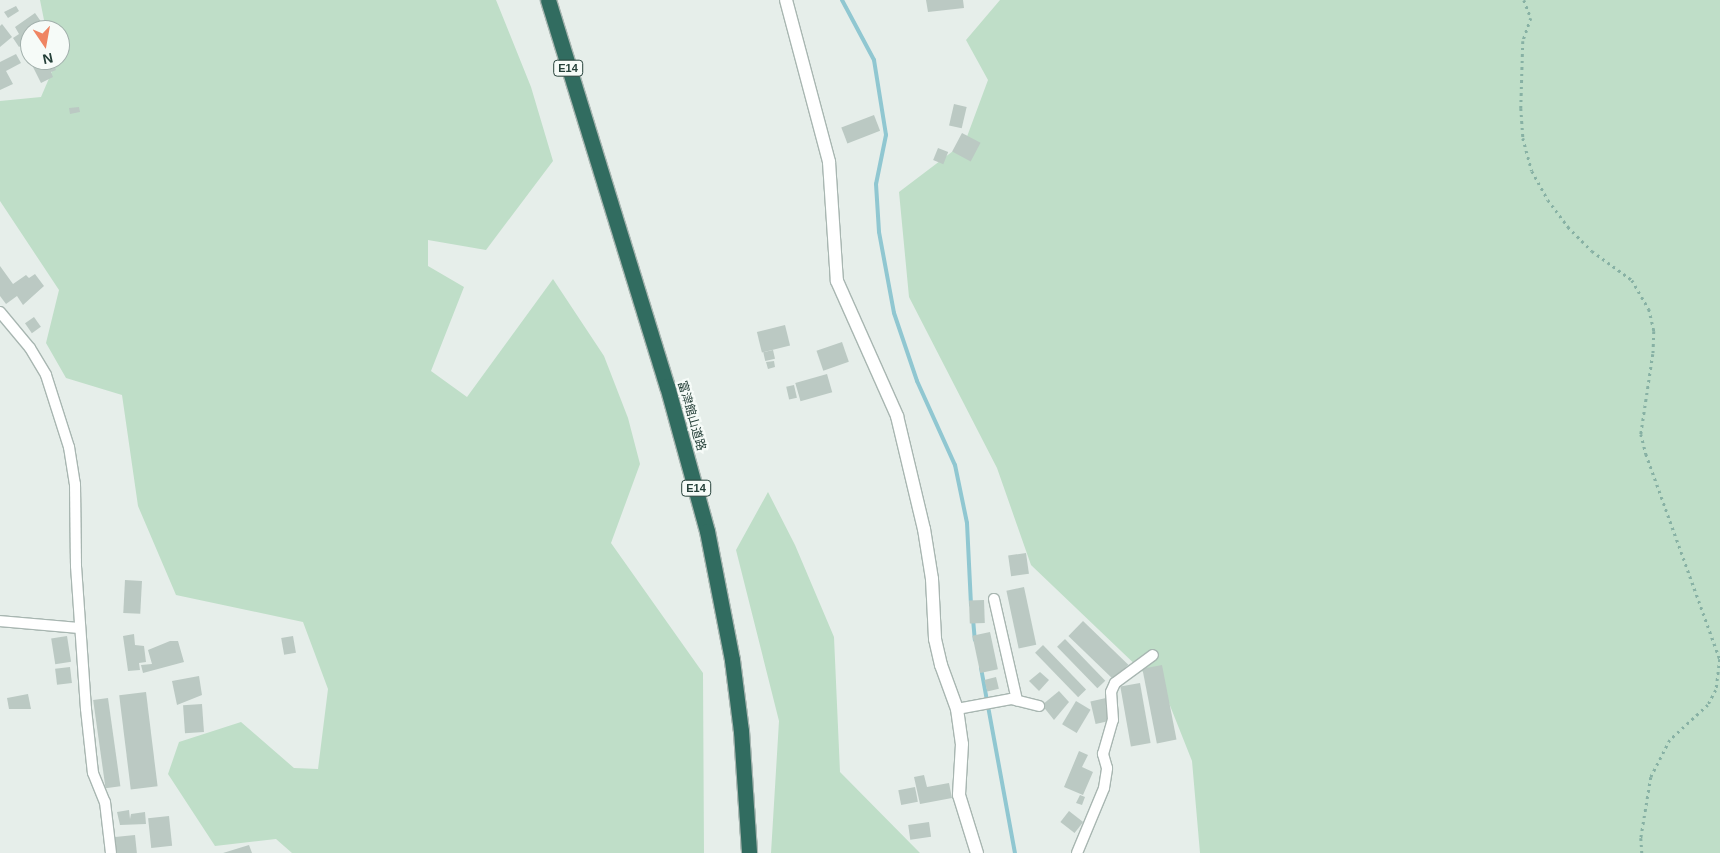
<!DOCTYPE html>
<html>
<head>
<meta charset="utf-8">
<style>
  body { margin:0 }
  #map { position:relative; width:1720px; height:853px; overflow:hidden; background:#e6eeea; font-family:Arial,"Noto Sans JP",sans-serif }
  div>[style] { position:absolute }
  .green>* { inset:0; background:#bfdec8 }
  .stream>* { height:4px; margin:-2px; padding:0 2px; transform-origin:2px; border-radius:2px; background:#90c7d1 }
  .building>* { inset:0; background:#bbc9c3; transform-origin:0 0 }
  .path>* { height:2.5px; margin-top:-1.25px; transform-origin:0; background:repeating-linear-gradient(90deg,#87b1a4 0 2.5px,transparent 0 6.5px) }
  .roads { filter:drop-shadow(1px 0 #a8b6b1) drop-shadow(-1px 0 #a8b6b1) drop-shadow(0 1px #a8b6b1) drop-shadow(0 -1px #a8b6b1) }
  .minor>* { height:10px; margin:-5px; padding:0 5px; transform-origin:5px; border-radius:5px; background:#fff }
  .tertiary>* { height:12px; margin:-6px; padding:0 6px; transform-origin:6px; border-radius:6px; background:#fff }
  .motorway>* { height:15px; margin:-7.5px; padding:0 7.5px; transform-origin:7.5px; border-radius:7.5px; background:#316c60 }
  span { translate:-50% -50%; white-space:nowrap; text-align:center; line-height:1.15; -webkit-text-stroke:4.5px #f6fbf8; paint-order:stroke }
  .shield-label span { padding:1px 4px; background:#f6fbf8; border:1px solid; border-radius:4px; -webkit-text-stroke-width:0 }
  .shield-label { font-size:11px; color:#254039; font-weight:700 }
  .street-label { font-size:12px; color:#254039 }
  .north { position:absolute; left:20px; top:20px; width:50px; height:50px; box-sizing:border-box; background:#f6fbf8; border:1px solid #a2b0ac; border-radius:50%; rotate:168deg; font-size:14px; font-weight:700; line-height:20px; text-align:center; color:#254039 }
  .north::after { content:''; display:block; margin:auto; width:18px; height:22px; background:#ef8563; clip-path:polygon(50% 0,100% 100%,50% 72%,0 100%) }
</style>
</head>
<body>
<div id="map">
  <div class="green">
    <i style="clip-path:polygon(40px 0,496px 0,531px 87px,553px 161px,486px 250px,428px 240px,428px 266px,464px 287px,431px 371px,467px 397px,553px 279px,604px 356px,628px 418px,640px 464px,611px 543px,703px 673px,704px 853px,292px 853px,276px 839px,215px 846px,168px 774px,179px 742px,241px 722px,294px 768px,318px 769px,328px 689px,303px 622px,176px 595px,138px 506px,122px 395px,66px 378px,46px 343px,59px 290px,0 201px,0 101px,41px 97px,53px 69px,51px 60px,60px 60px,60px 30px,46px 30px)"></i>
    <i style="clip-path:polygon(1000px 0,1720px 0,1720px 853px,1200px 853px,1192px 761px,1165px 693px,1031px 565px,997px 468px,909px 297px,899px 192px,965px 142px,988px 80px,966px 40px)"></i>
    <i style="clip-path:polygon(768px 492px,795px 545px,834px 637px,840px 772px,920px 853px,771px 853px,779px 721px,736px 550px)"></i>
  </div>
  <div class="stream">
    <i style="left:842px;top:0;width:68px;rotate:61.9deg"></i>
    <i style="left:874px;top:60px;width:76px;rotate:80.9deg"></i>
    <i style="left:886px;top:135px;width:50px;rotate:101.5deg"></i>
    <i style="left:876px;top:184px;width:48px;rotate:86.4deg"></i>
    <i style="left:879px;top:232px;width:82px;rotate:79.5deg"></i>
    <i style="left:894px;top:313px;width:72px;rotate:71.3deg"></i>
    <i style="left:917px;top:381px;width:92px;rotate:65.7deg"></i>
    <i style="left:955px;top:465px;width:59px;rotate:78.3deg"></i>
    <i style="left:967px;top:523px;width:82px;rotate:87.2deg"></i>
    <i style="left:973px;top:619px;width:21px;rotate:85deg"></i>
    <i style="left:981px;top:668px;width:188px;rotate:79.6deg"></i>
  </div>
  <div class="building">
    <i style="clip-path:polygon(926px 0,963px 0,964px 8px,928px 12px)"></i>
    <i style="clip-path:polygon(16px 6px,19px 11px,8px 18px,4px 12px)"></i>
    <i style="clip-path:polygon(35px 13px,42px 23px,30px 30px,30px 40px,19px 47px,13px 38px,19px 34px,15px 27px)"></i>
    <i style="clip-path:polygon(2px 24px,12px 37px,0 47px,0 26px)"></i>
    <i style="clip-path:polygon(30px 46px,30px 60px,57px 60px,53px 63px,56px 70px,51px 72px,53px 77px,41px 83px,24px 49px)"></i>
    <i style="clip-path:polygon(16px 54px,21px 63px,6px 71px,13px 84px,0 90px,0 62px)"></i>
    <i style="left:954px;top:104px;width:13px;height:22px;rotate:13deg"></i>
    <i style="clip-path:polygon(79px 107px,80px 112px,70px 114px,69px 108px)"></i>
    <i style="left:874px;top:115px;width:17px;height:35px;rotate:69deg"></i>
    <i style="left:962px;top:133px;width:21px;height:21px;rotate:28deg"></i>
    <i style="left:938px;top:148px;width:11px;height:13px;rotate:22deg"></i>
    <i style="clip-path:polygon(0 266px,13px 284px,26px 275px,29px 278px,35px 274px,44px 286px,23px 305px,17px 296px,6px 304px,0 296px)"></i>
    <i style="left:34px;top:317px;width:12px;height:11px;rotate:55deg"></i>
    <i style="left:785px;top:325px;width:21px;height:29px;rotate:76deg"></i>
    <i style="left:842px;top:342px;width:21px;height:27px;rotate:71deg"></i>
    <i style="left:773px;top:350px;width:9px;height:10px;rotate:77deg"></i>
    <i style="clip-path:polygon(774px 361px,775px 367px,768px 369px,766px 362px)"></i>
    <i style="left:827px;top:374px;width:19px;height:33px;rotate:74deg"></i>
    <i style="left:794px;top:385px;width:13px;height:8px;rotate:77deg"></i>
    <i style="left:1026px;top:553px;width:21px;height:18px;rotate:82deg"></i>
    <i style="left:125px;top:580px;width:17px;height:33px;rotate:3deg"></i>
    <i style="left:1024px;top:587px;width:59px;height:18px;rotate:78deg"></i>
    <i style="left:984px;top:600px;width:23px;height:15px;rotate:88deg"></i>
    <i style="left:1083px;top:621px;width:63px;height:21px;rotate:44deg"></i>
    <i style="left:990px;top:632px;width:38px;height:18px;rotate:78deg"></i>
    <i style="clip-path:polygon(134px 634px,135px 645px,144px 646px,146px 662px,139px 663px,140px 670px,128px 671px,123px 636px)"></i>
    <i style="left:67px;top:636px;width:26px;height:16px;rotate:81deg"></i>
    <i style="left:293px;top:636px;width:17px;height:12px;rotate:80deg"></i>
    <i style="left:1065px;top:639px;width:58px;height:11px;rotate:46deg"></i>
    <i style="clip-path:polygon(170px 641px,178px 641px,184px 662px,143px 673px,141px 665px,152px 664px,148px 650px)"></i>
    <i style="left:1043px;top:645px;width:62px;height:11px;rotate:46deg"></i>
    <i style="left:1162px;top:665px;width:76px;height:20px;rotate:79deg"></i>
    <i style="left:70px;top:667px;width:16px;height:15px;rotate:83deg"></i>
    <i style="clip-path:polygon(1040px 672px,1049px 680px,1039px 691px,1029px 681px)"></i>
    <i style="clip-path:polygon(199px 676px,202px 695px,177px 705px,172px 681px)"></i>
    <i style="left:996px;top:677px;width:12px;height:12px;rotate:76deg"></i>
    <i style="left:1140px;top:683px;width:61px;height:20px;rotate:80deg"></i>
    <i style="clip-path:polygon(1059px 691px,1069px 702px,1054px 720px,1042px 705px)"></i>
    <i style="left:146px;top:692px;width:95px;height:27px;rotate:83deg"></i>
    <i style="clip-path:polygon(28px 694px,31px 709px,9px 709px,7px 698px)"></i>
    <i style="left:108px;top:698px;width:89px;height:15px;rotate:82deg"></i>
    <i style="left:1106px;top:698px;width:23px;height:16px;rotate:77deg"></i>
    <i style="left:1076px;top:701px;width:17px;height:27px;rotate:31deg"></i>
    <i style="left:202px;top:704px;width:28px;height:19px;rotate:86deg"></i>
    <i style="clip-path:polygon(1079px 751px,1088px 755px,1082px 767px,1093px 772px,1083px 795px,1064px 787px)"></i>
    <i style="clip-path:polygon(924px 775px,927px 787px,949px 783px,952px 798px,920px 804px,914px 777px)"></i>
    <i style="left:915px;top:787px;width:15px;height:17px;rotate:79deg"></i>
    <i style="clip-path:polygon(1080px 795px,1085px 797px,1082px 805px,1076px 803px)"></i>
    <i style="clip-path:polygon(129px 810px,130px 819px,131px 814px,145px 812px,146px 824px,120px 825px,117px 812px)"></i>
    <i style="left:1069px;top:811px;width:18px;height:14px;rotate:38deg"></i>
    <i style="left:169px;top:816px;width:30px;height:21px;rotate:84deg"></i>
    <i style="left:929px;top:822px;width:15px;height:21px;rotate:82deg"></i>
    <i style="left:135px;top:835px;width:18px;height:20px;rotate:84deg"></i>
    <i style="clip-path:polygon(249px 845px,252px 853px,223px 853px)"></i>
  </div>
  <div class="path">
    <i style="left:1524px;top:0;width:19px;rotate:69deg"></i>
    <i style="left:1531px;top:18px;width:24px;rotate:109deg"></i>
    <i style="left:1523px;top:41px;width:67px;rotate:91.7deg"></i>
    <i style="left:1521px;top:108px;width:30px;rotate:86deg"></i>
    <i style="left:1523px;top:138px;width:34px;rotate:75deg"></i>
    <i style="left:1532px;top:171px;width:33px;rotate:61deg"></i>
    <i style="left:1548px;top:200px;width:34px;rotate:53deg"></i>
    <i style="left:1568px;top:227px;width:34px;rotate:45deg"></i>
    <i style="left:1592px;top:251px;width:49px;rotate:35.9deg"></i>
    <i style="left:1632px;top:280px;width:34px;rotate:60deg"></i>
    <i style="left:1649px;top:309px;width:23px;rotate:77deg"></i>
    <i style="left:1654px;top:331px;width:23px;rotate:92deg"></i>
    <i style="left:1653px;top:354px;width:81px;rotate:98.5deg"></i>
    <i style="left:1641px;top:434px;width:21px;rotate:76deg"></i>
    <i style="left:1646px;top:454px;width:218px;rotate:70.2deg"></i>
    <i style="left:1720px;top:659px;width:31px;rotate:97deg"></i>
    <i style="left:1716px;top:690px;width:17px;rotate:118deg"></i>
    <i style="left:1708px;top:705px;width:52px;rotate:137.4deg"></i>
    <i style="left:1670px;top:740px;width:42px;rotate:117.2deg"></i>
    <i style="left:1651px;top:777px;width:62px;rotate:99.3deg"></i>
    <i style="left:1641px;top:838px;width:15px;rotate:86deg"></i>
  </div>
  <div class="roads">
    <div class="minor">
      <i style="left:0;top:312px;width:47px;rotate:50.2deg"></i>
      <i style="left:30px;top:348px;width:31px;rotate:59deg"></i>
      <i style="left:46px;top:375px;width:76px;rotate:72.3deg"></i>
      <i style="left:69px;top:447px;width:37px;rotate:81deg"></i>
      <i style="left:75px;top:484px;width:82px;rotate:89.3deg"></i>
      <i style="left:76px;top:566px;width:143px;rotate:86deg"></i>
      <i style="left:86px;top:709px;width:64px;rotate:83.8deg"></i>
      <i style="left:93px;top:773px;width:31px;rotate:68deg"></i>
      <i style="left:105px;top:802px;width:51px;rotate:83.3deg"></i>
      <i style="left:994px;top:599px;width:104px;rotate:77.2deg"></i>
      <i style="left:0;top:621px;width:80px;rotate:5deg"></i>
      <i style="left:957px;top:709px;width:55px;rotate:-10.5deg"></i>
      <i style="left:1011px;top:699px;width:29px;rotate:14deg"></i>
      <i style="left:1077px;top:853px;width:70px;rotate:-67.4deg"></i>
      <i style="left:1104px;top:788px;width:20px;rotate:-81deg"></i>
      <i style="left:1107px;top:768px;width:15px;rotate:-106deg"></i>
      <i style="left:1103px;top:754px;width:35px;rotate:-74deg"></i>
      <i style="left:1113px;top:720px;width:28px;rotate:-94deg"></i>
      <i style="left:1111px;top:692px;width:10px;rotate:-66deg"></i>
      <i style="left:1115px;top:683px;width:47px;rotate:-36.4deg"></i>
    </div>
    <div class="tertiary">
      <i style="left:786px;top:0;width:168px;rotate:75.1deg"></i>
      <i style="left:829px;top:162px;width:119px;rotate:86.2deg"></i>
      <i style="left:837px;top:281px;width:148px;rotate:66deg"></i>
      <i style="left:897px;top:416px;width:116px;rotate:76.6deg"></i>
      <i style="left:924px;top:529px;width:51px;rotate:80.9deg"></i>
      <i style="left:932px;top:579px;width:60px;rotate:87.1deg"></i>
      <i style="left:935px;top:639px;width:27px;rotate:77deg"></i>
      <i style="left:941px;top:665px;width:47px;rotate:70deg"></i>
      <i style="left:957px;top:709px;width:35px;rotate:82deg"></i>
      <i style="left:962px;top:744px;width:51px;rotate:93.4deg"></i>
      <i style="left:959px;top:795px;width:61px;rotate:72.8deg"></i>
    </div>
    <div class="motorway">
      <i style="left:548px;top:0;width:404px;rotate:72.9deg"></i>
      <i style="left:667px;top:386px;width:150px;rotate:74.6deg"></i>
      <i style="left:707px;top:531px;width:131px;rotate:79deg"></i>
      <i style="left:732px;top:660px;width:72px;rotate:82.8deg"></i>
      <i style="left:741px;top:731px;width:122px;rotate:86.2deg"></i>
    </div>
  </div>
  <div class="shield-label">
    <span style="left:568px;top:68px">E14</span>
    <span style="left:696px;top:488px">E14</span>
  </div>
  <div class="street-label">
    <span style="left:691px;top:416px;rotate:74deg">富津館山道路</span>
  </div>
  <div class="north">N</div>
</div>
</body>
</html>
